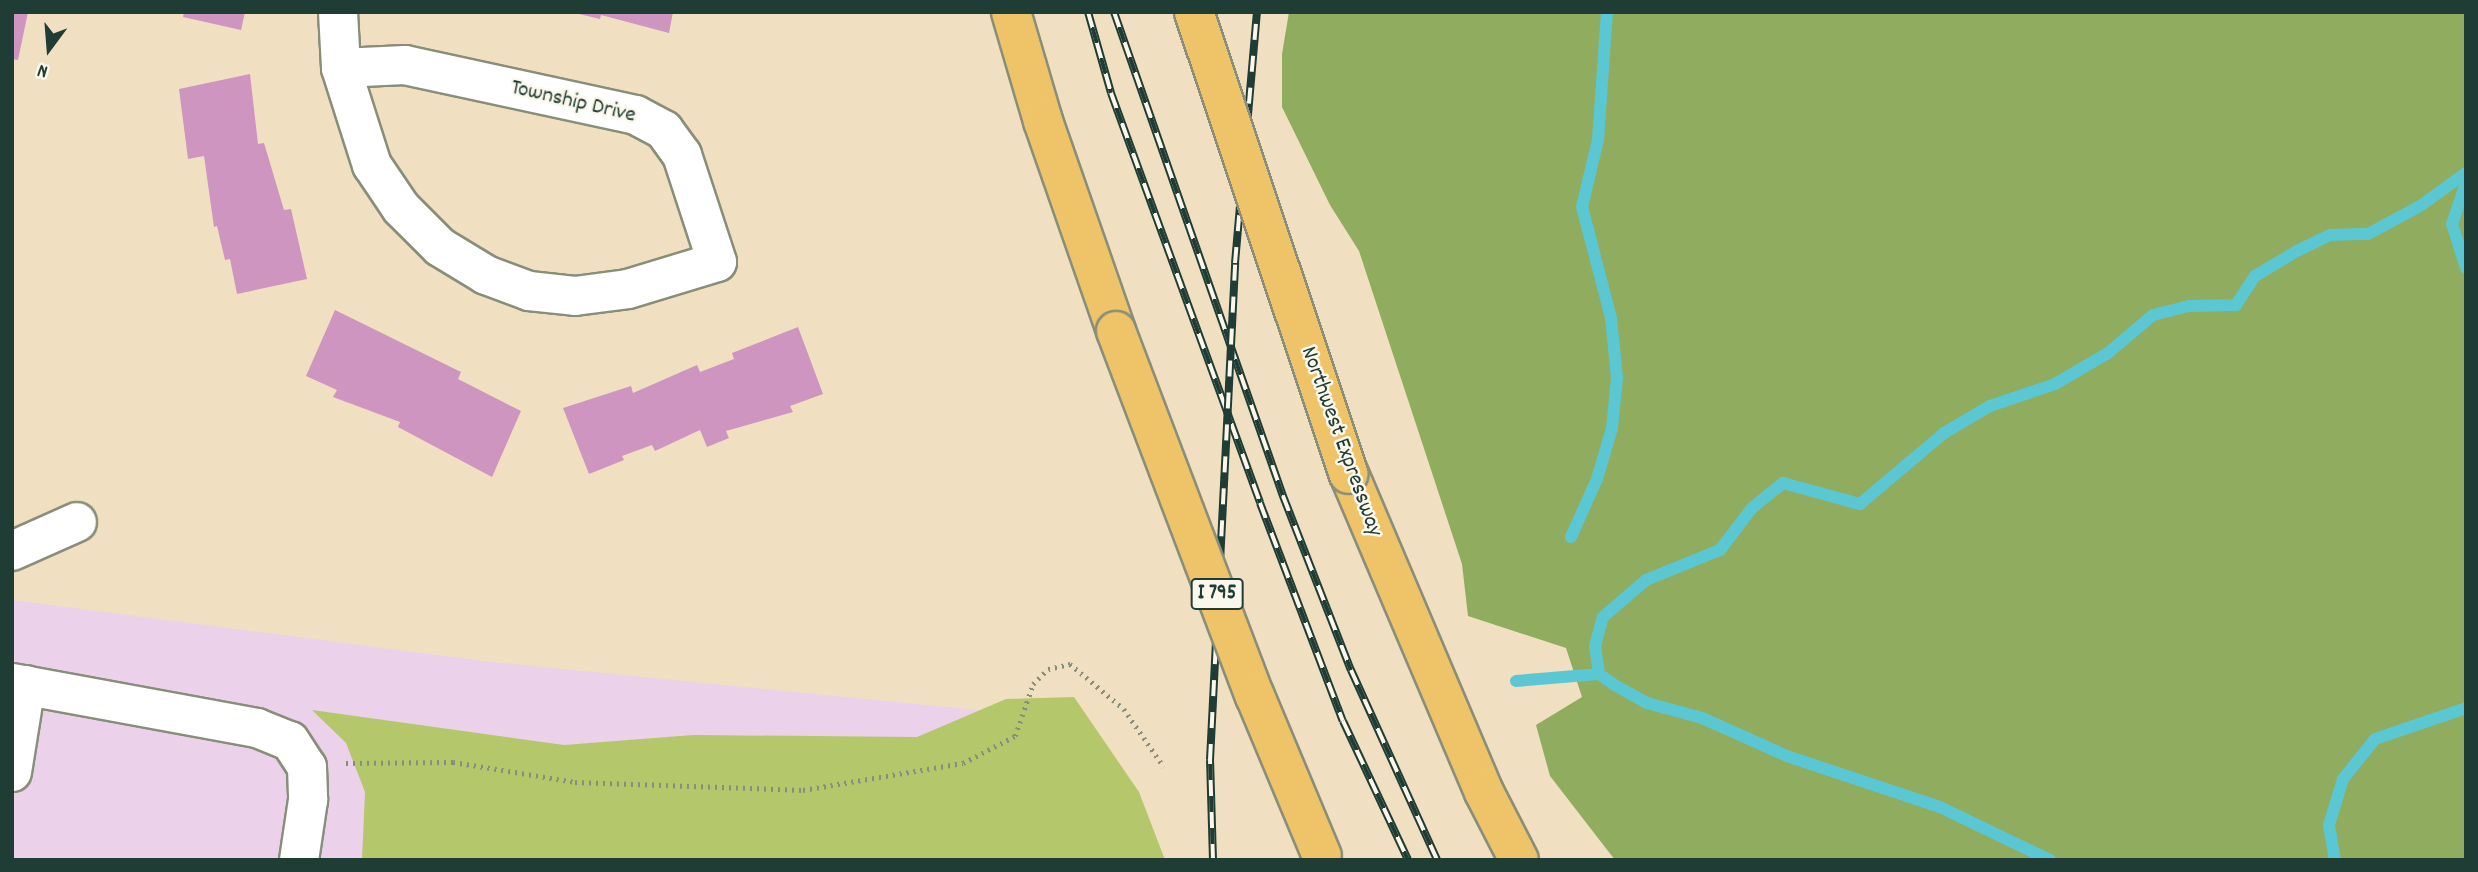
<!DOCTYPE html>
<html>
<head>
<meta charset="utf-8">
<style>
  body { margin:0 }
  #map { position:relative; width:2478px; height:872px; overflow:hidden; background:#f1dfc1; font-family:Dekko,sans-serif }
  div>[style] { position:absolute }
  .built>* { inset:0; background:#ecd1ea }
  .green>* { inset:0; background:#b4c76b }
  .forest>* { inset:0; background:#8fac5f }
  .stream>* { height:12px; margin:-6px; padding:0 6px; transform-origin:6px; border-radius:6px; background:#5bc7d3 }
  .building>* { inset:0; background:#ce95c0 }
  .path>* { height:4.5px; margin-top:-2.25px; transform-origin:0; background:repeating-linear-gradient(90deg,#888e7a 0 2px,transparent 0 7px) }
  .roads { filter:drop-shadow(2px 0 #888e7a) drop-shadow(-2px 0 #888e7a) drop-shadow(0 2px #888e7a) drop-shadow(0 -2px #888e7a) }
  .minor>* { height:38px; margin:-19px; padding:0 19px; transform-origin:19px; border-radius:19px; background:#fff }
  .highway>* { height:38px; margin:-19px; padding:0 19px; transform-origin:19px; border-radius:19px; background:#efc469 }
  .rail>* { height:8px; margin-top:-4px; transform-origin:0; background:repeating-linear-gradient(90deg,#fbf7ec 0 16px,#1f3d34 0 32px); box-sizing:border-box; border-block:2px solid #1f3d34 }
  .bridges { filter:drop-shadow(2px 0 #888e7a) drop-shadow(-2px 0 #888e7a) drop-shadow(0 2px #888e7a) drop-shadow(0 -2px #888e7a) }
  .highway-bridge>* { height:38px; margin:-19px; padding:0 19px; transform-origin:19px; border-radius:19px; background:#efc469 }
  span { translate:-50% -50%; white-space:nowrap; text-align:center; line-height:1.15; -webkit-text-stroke:5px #fbf7ec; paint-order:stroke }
  .shield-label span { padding:2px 5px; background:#fbf7ec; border:2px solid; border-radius:5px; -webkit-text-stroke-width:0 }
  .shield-label { font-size:21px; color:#1f3d34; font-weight:700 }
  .street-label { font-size:23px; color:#1f3d34 }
  .frame { position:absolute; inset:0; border:14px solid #1f3d34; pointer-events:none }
  .north { position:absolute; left:14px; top:14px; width:70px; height:70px; -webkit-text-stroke:5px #fbf7ec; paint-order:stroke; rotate:196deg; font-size:19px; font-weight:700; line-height:28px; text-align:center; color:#1f3d34 }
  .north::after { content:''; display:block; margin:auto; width:24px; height:32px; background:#1f3d34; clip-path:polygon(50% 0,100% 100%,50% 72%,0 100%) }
</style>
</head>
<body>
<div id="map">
  <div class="built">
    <i style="clip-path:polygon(12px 600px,483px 661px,1037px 716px,1047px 860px,12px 860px)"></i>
  </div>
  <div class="green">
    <i style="clip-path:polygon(1074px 697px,1139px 792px,1165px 860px,362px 860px,365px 792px,346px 743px,312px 710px,564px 745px,693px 735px,917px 737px,1006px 699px)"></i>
  </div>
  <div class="forest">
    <i style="clip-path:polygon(1289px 12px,2466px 12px,2466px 860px,1615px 860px,1550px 776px,1536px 725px,1582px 697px,1566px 648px,1468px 616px,1462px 564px,1359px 251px,1330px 205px,1282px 107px,1282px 54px)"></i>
  </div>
  <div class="stream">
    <i style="left:2466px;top:183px;width:43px;rotate:108.9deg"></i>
    <i style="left:2452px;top:224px;width:46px;rotate:72.3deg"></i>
    <i style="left:1571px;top:537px;width:64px;rotate:-65.9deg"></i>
    <i style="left:1597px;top:479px;width:53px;rotate:-73.6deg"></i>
    <i style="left:1612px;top:428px;width:50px;rotate:-84.3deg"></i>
    <i style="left:1617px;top:378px;width:60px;rotate:-95.7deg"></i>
    <i style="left:1611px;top:318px;width:115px;rotate:-104.6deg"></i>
    <i style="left:1582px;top:207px;width:69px;rotate:-76.6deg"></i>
    <i style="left:1598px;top:140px;width:128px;rotate:-86deg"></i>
    <i style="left:1516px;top:681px;width:83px;rotate:-4.8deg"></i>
    <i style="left:2050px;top:860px;width:122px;rotate:-154.3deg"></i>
    <i style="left:1940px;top:807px;width:161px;rotate:-161.6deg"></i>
    <i style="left:1787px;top:756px;width:93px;rotate:-155.9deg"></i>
    <i style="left:1702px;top:718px;width:57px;rotate:-164.7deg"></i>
    <i style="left:1647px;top:703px;width:39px;rotate:-151deg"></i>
    <i style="left:1613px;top:684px;width:17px;rotate:-144deg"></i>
    <i style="left:1599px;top:674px;width:28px;rotate:-98deg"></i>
    <i style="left:1595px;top:646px;width:30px;rotate:-75deg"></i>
    <i style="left:1603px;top:617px;width:57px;rotate:-40.7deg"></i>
    <i style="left:1646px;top:580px;width:80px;rotate:-22.1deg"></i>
    <i style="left:1720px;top:550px;width:53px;rotate:-52.7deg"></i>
    <i style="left:1752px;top:508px;width:40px;rotate:-39deg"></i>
    <i style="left:1783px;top:483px;width:80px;rotate:15.3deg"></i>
    <i style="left:1860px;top:504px;width:110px;rotate:-40.2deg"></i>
    <i style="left:1944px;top:433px;width:53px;rotate:-30.4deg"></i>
    <i style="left:1990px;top:406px;width:69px;rotate:-18.7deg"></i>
    <i style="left:2055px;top:384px;width:61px;rotate:-30.3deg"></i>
    <i style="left:2108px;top:353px;width:59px;rotate:-40.2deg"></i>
    <i style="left:2153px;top:315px;width:37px;rotate:-14deg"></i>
    <i style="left:2189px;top:306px;width:47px;rotate:-1.2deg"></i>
    <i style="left:2236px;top:305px;width:35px;rotate:-57deg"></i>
    <i style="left:2255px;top:276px;width:49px;rotate:-30.8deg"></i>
    <i style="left:2297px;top:251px;width:37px;rotate:-26deg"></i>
    <i style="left:2330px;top:235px;width:38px;rotate:-2deg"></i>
    <i style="left:2368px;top:234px;width:59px;rotate:-28.3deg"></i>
    <i style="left:2420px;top:206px;width:57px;rotate:-35.7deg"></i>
    <i style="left:2335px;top:860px;width:36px;rotate:-100deg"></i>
    <i style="left:2329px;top:825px;width:48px;rotate:-73.1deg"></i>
    <i style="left:2343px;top:779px;width:51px;rotate:-51.3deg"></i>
    <i style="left:2375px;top:739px;width:96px;rotate:-18.8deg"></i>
  </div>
  <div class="building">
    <i style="clip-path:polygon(12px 12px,28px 12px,18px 60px,12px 59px)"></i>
    <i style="clip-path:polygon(184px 12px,245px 12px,241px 30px,183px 17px)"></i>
    <i style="clip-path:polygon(571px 12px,673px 12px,669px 33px,601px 15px,600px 19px)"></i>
    <i style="clip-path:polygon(250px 74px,258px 144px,264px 143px,284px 210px,291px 209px,307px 279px,237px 294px,230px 259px,225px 260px,217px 226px,214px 227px,204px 156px,188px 159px,179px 89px)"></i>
    <i style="clip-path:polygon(335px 310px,461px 372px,458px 379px,521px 411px,492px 477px,398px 427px,400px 422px,333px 397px,337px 390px,306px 376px)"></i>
    <i style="clip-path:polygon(798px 327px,823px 394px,790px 406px,793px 412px,726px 431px,729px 438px,707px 447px,700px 430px,655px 451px,652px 445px,622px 456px,624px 460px,589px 474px,563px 408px,631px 386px,633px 393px,697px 365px,700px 372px,734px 359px,732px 353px)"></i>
  </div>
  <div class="path">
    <i style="left:346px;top:763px;width:107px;rotate:-0.5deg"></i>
    <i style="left:453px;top:762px;width:124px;rotate:9.3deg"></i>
    <i style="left:575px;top:782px;width:228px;rotate:2deg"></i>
    <i style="left:803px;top:790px;width:162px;rotate:-9.6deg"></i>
    <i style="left:963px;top:763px;width:59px;rotate:-27.4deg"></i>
    <i style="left:1015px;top:736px;width:55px;rotate:-70.9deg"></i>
    <i style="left:1033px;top:684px;width:21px;rotate:-45deg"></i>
    <i style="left:1048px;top:669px;width:23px;rotate:-13deg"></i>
    <i style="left:1070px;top:664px;width:70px;rotate:39.8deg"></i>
    <i style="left:1124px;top:709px;width:70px;rotate:55.4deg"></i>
  </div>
  <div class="roads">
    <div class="minor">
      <i style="left:338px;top:12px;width:56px;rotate:86.9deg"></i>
      <i style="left:341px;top:68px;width:102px;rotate:72.3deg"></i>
      <i style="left:372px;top:165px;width:52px;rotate:56deg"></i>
      <i style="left:401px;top:208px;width:55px;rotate:45deg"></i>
      <i style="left:440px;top:247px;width:54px;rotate:31.3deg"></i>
      <i style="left:486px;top:275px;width:46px;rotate:20.4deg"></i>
      <i style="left:529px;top:291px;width:46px;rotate:6.2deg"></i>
      <i style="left:575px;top:296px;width:53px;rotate:-7.5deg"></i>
      <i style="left:628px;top:289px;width:93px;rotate:-16.9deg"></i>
      <i style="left:717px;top:262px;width:113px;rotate:-108.1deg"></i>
      <i style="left:682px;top:155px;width:31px;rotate:-126deg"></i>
      <i style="left:664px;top:130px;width:32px;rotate:-152deg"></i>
      <i style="left:636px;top:115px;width:236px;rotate:-167.8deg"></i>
      <i style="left:405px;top:65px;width:64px;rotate:177.3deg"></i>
      <i style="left:12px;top:551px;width:71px;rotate:-24deg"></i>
      <i style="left:12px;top:683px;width:249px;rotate:10.4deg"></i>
      <i style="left:257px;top:728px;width:35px;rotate:22deg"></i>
      <i style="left:290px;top:741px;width:31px;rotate:57deg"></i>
      <i style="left:307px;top:767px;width:33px;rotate:88deg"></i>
      <i style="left:308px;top:800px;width:61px;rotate:98.5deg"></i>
      <i style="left:12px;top:772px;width:88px;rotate:-80.9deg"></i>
    </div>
    <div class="highway">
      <i style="left:1011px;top:12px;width:114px;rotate:73.6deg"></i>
      <i style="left:1043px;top:121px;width:222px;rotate:70.8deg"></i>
      <i style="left:1349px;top:474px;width:345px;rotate:67deg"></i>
      <i style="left:1484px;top:792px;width:76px;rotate:62.8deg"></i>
    </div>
  </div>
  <div class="rail">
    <i style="left:1088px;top:12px;width:84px;rotate:74.1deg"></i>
    <i style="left:1111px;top:93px;width:436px;rotate:70deg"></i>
    <i style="left:1260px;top:503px;width:233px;rotate:69.2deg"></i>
    <i style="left:1343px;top:721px;width:153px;rotate:64.9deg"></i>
    <i style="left:1114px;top:12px;width:513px;rotate:70.75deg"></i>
    <i style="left:1283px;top:496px;width:187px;rotate:68.7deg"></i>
    <i style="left:1351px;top:670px;width:209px;rotate:65.6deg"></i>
    <i style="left:1213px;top:860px;width:100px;rotate:-91.7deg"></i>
    <i style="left:1210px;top:760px;width:498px;rotate:-87.1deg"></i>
    <i style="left:1235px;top:263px;width:252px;rotate:-85deg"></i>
  </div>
  <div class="bridges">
    <div class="highway-bridge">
      <i style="left:1194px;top:12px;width:487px;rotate:71.5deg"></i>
      <i style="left:1116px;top:331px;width:391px;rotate:69.2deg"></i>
      <i style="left:1255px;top:696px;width:173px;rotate:67.3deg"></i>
    </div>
  </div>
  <div class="shield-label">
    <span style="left:1217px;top:594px">I 795</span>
  </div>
  <div class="street-label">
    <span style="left:573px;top:103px;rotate:13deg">Township Drive</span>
    <span style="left:1340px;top:442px;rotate:70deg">Northwest Expressway</span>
  </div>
  <div class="frame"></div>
  <div class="north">N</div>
</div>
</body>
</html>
